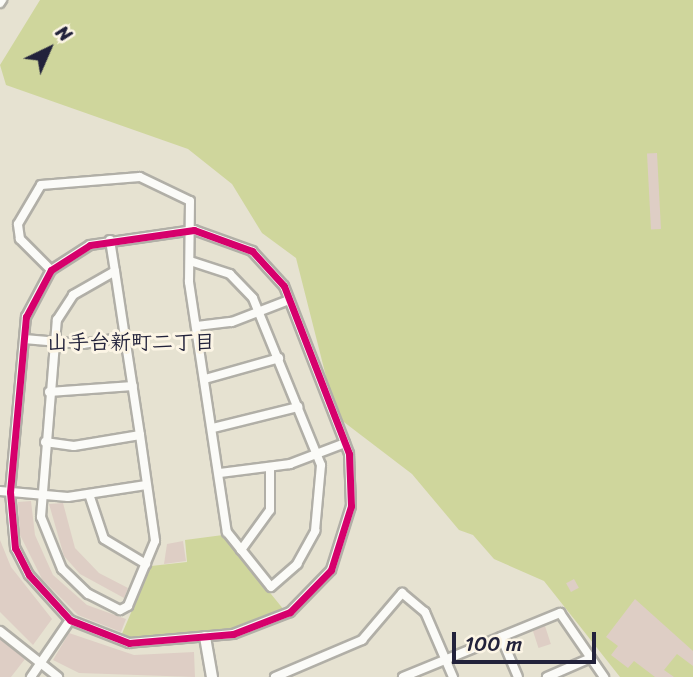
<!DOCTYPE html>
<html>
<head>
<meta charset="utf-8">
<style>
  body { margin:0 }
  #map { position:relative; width:693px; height:677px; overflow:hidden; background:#e6e2d1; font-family:Sriracha,"Klee One",sans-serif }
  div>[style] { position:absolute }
  .green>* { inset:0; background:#cfd69c }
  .building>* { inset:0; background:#decec5; transform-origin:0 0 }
  .roads { filter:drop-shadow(2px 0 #b1afa7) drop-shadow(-2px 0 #b1afa7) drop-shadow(0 2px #b1afa7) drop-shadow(0 -2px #b1afa7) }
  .minor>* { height:8px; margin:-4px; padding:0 4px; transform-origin:4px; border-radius:4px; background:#fbfbf8 }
  .tertiary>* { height:10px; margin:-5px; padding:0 5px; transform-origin:5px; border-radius:5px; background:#fbfbf8 }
  .cycleway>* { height:7px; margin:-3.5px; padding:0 3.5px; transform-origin:3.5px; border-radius:3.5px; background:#d6006c }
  span { translate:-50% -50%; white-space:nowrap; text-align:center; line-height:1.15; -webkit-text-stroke:6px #fcf5e5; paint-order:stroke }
  .neighbourhood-label { font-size:21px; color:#22223b; font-weight:700 }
  .north { position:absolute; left:14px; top:14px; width:70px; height:70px; -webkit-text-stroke:5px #fcf5e5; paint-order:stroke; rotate:44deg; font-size:19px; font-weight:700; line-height:28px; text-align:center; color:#22223b }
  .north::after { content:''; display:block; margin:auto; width:24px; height:32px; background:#22223b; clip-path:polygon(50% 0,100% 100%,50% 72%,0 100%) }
  .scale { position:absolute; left:452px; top:632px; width:144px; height:32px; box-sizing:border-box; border:4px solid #22223b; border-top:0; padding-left:9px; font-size:21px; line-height:24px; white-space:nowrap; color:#22223b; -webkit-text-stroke:5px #fcf5e5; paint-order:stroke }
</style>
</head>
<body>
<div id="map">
  <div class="green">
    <i style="clip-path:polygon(40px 0,693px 0,693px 677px,620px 677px,544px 581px,494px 559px,473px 535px,459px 530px,412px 474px,336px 416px,296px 258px,262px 233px,232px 184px,188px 149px,6px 85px,0 65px)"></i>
    <i style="clip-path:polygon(223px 535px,284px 610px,232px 630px,144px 640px,121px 636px,151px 566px,187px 562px,185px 540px)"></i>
  </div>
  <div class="building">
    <i style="left:657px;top:153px;width:76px;height:10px;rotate:87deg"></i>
    <i style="clip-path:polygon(31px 501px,35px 535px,53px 575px,87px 605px,126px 619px,121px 632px,78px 615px,42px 579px,20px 535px,18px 502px)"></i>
    <i style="clip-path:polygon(63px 503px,75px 548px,99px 573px,128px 588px,124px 598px,80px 574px,64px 556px,49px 504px)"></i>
    <i style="clip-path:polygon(0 540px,11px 567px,52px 619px,33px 645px,0 612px)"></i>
    <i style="clip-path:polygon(183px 541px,186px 561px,164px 564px,167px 544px)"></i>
    <i style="left:574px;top:579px;width:10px;height:9px;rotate:61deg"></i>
    <i style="clip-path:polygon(635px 599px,693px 651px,693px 666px,677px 654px,664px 670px,674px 677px,655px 677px,634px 661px,628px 668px,611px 655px,618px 646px,606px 637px)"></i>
    <i style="left:545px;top:626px;width:19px;height:13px;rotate:72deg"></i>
    <i style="clip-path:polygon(69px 633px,134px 655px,194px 652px,195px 677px,79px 673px,53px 660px)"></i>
    <i style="clip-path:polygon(0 639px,25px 659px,11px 677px,0 677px)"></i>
  </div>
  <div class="roads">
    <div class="minor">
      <i style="left:0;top:3px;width:4px;rotate:-56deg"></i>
      <i style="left:194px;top:230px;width:62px;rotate:19.9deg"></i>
      <i style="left:252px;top:251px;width:47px;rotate:47.6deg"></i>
      <i style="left:284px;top:286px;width:180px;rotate:68.8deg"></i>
      <i style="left:349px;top:454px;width:52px;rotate:87.8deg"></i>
      <i style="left:351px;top:506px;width:67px;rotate:107.4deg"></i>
      <i style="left:331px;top:570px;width:59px;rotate:134.3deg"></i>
      <i style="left:290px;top:612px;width:61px;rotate:158.9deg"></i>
      <i style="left:233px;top:634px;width:104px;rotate:175.1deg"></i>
      <i style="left:129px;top:643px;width:63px;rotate:-158.7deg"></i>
      <i style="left:70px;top:620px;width:61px;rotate:-132.3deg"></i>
      <i style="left:29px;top:575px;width:30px;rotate:-117deg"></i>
      <i style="left:15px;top:548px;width:56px;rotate:-95.1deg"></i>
      <i style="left:10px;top:492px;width:176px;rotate:-84.8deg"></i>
      <i style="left:26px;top:317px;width:53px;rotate:-62deg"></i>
      <i style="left:51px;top:270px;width:46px;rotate:-32.7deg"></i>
      <i style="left:90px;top:245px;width:105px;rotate:-8.2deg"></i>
      <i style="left:110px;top:240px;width:31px;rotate:81deg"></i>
      <i style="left:115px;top:271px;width:67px;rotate:81.4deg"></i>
      <i style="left:125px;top:337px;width:99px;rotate:81.3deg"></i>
      <i style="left:140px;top:435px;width:107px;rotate:81.9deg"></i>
      <i style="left:155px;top:541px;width:70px;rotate:112.6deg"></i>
      <i style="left:128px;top:606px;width:9px;rotate:153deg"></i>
      <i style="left:120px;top:610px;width:36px;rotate:-153deg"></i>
      <i style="left:88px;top:594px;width:36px;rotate:-136deg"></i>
      <i style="left:62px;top:569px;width:56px;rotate:-112deg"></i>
      <i style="left:41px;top:517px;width:198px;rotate:-85.4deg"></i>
      <i style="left:57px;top:320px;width:30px;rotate:-57deg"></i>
      <i style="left:73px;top:295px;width:48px;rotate:-29.7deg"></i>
      <i style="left:51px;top:270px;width:44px;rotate:-135deg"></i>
      <i style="left:20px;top:239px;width:15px;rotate:-98deg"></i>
      <i style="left:18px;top:224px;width:45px;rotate:-59.5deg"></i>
      <i style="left:41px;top:185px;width:99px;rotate:-4.6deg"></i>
      <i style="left:140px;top:177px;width:55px;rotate:25.6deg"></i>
      <i style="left:190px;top:201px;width:81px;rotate:90.7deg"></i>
      <i style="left:189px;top:282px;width:253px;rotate:81.4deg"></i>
      <i style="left:227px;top:532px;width:70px;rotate:51.3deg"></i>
      <i style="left:271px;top:587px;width:35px;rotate:-41deg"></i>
      <i style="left:297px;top:564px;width:38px;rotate:-61deg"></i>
      <i style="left:315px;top:531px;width:66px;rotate:-84.8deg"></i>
      <i style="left:321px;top:465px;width:180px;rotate:-112.2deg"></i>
      <i style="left:253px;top:298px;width:33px;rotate:-134deg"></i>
      <i style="left:230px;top:274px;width:42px;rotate:-162deg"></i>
      <i style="left:197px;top:326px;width:35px;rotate:-7deg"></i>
      <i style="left:232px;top:322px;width:61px;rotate:-21.1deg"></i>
      <i style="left:24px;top:339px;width:59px;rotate:4.8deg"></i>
      <i style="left:83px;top:344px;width:43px;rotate:-9.5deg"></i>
      <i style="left:205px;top:379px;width:77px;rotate:-15.8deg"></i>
      <i style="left:49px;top:392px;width:84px;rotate:-4.1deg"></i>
      <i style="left:213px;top:428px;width:88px;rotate:-13.9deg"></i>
      <i style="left:45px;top:442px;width:29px;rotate:8deg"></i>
      <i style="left:74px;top:446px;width:67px;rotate:-9.5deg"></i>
      <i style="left:220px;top:473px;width:71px;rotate:-7.3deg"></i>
      <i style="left:290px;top:464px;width:59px;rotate:-20.9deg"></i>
      <i style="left:0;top:491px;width:68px;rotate:5deg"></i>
      <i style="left:68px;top:497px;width:79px;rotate:-8.7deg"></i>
      <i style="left:89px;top:494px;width:47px;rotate:71.6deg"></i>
      <i style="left:104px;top:539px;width:49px;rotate:30.8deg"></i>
      <i style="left:241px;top:550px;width:49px;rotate:-54.1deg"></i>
      <i style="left:270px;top:510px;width:43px;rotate:-90deg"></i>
      <i style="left:0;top:631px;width:74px;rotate:38.4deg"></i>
      <i style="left:501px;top:637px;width:43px;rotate:67deg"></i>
      <i style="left:31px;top:677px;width:69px;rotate:-55.6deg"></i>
      <i style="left:275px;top:677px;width:95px;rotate:-23deg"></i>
      <i style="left:362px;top:640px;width:62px;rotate:-49.6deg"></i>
      <i style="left:402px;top:593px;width:30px;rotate:40deg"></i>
      <i style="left:425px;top:612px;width:71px;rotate:66.7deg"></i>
      <i style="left:403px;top:677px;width:170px;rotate:-22.2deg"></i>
      <i style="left:560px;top:613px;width:78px;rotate:55.5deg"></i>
      <i style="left:547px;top:677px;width:48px;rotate:-23.4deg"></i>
    </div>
    <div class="tertiary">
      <i style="left:205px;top:637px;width:41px;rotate:80.1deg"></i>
    </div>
  </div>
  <div class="cycleway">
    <i style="left:194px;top:230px;width:62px;rotate:19.9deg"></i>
    <i style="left:252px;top:251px;width:47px;rotate:47.6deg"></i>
    <i style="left:284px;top:286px;width:180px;rotate:68.8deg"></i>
    <i style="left:349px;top:454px;width:52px;rotate:87.8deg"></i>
    <i style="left:351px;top:506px;width:67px;rotate:107.4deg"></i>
    <i style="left:331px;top:570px;width:59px;rotate:134.3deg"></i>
    <i style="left:290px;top:612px;width:61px;rotate:158.9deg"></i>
    <i style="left:233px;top:634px;width:104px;rotate:175.1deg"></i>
    <i style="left:129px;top:643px;width:63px;rotate:-158.7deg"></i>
    <i style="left:70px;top:620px;width:61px;rotate:-132.3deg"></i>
    <i style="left:29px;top:575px;width:30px;rotate:-117deg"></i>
    <i style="left:15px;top:548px;width:56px;rotate:-95.1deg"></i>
    <i style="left:10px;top:492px;width:176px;rotate:-84.8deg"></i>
    <i style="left:26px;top:317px;width:53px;rotate:-62deg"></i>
    <i style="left:51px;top:270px;width:46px;rotate:-32.7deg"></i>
    <i style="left:90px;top:245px;width:105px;rotate:-8.2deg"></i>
  </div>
  <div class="neighbourhood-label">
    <span style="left:131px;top:342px">山手台新町二丁目</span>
  </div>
  <div class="north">N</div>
  <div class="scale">100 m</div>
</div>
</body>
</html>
